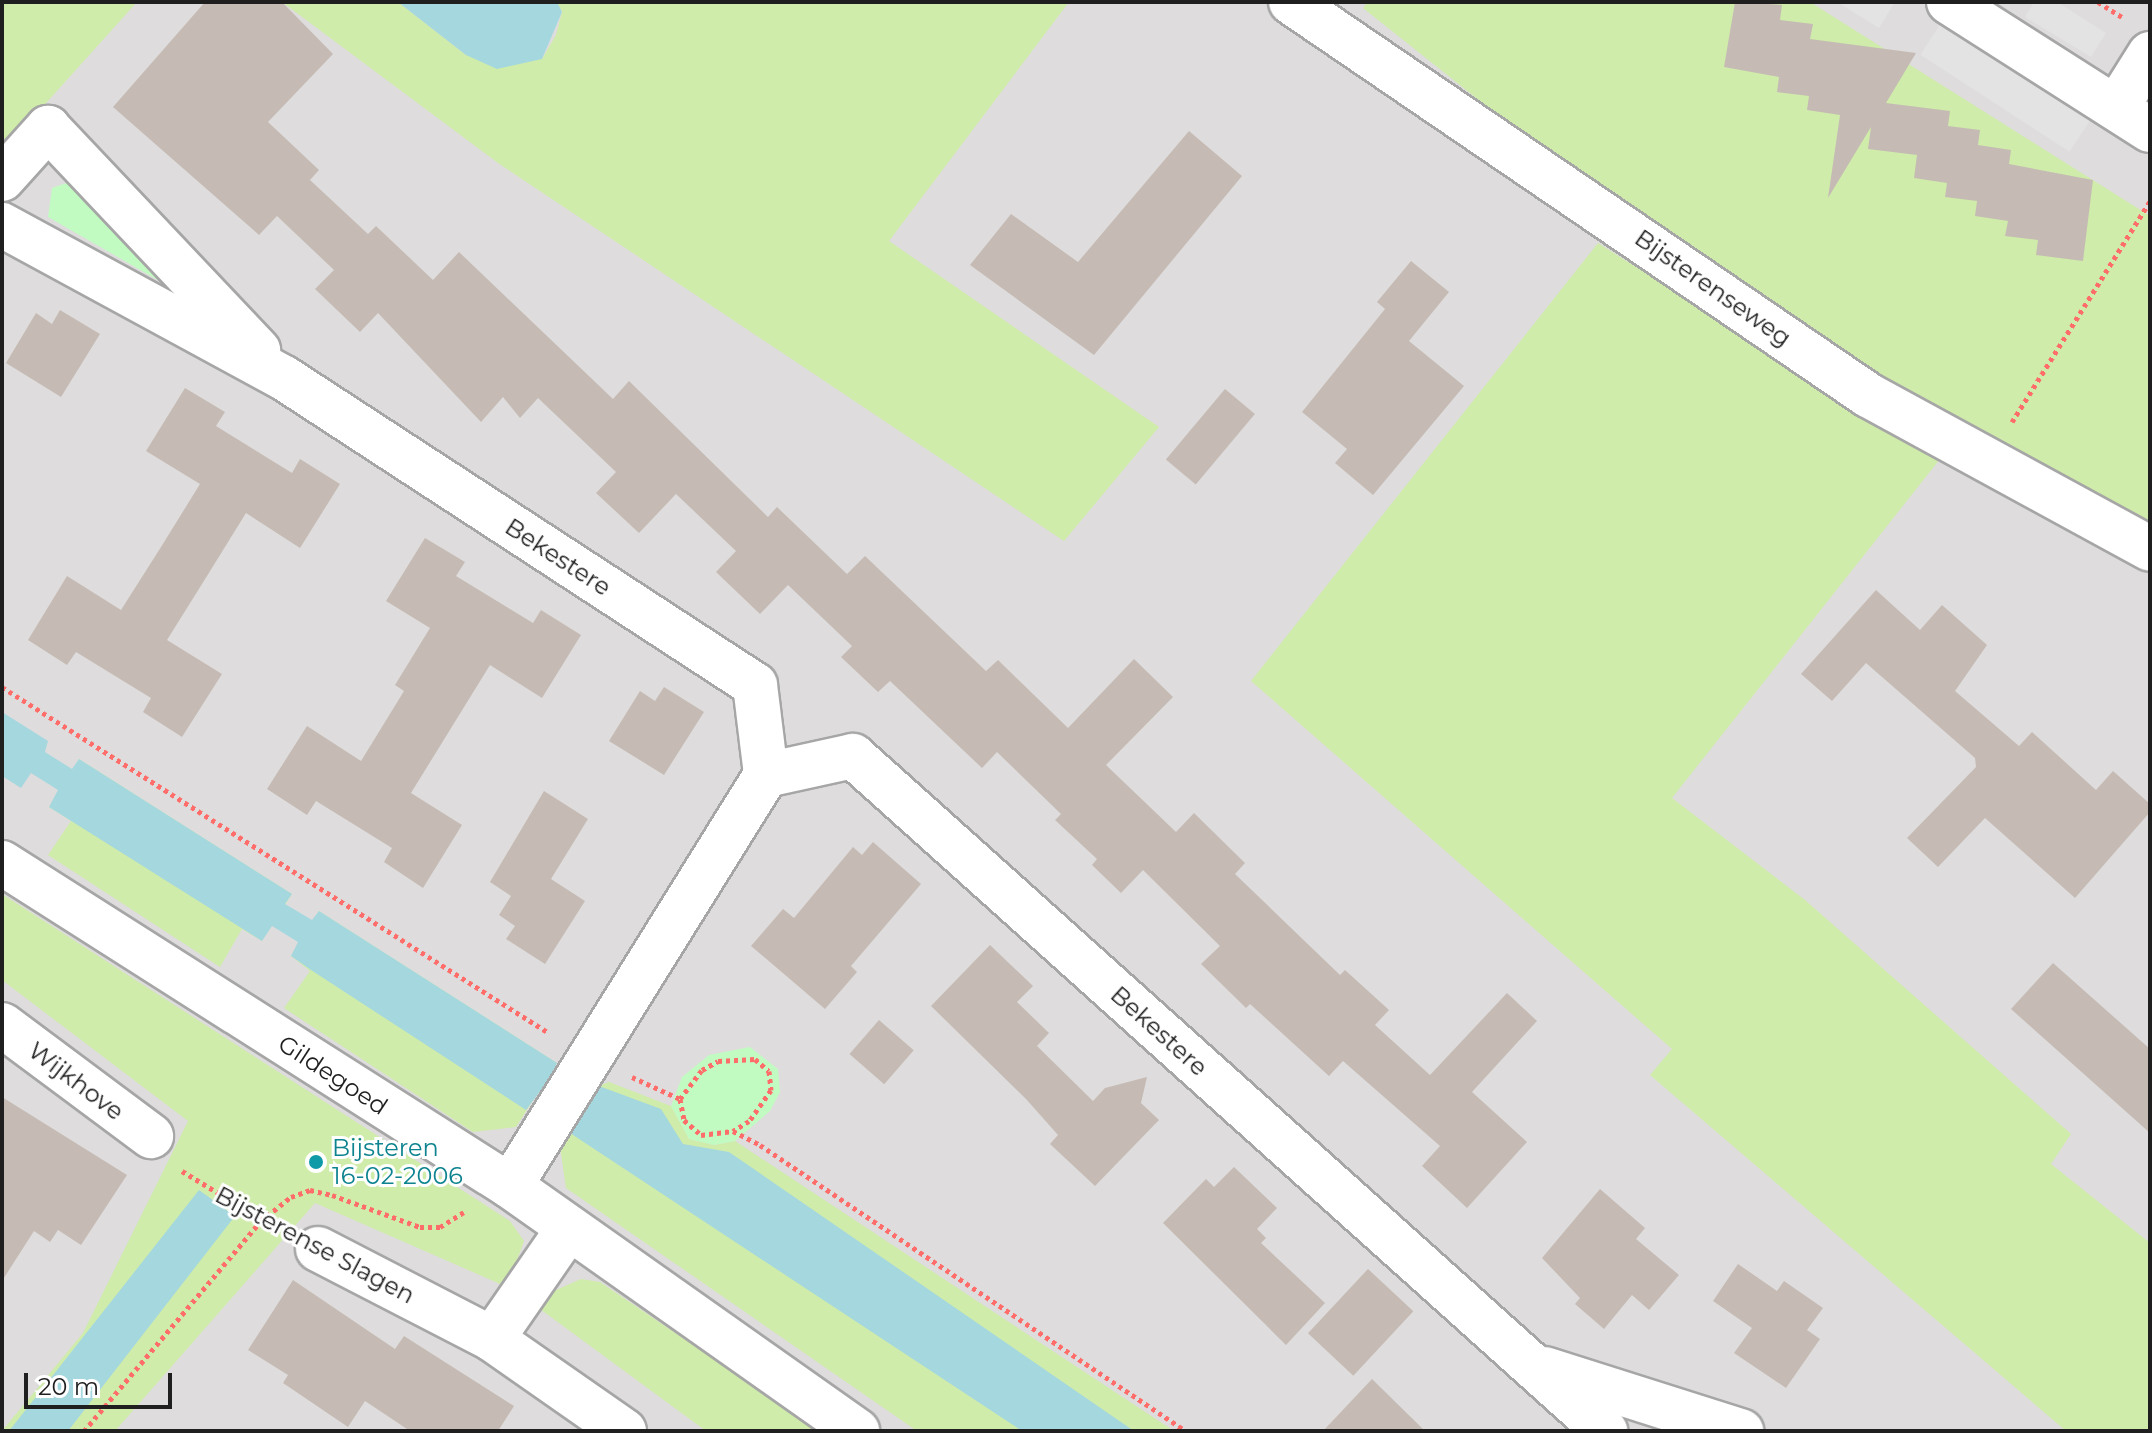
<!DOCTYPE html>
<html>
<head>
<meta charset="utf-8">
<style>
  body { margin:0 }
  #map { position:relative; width:2152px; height:1433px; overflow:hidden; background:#f0ece5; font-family:Montserrat,sans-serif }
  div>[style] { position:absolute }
  .residential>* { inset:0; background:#dedcdc; transform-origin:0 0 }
  .grass>* { inset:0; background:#cfecaa }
  .park>* { inset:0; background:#c2fbc2 }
  .parking>* { inset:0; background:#e3e3e3; transform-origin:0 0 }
  .water>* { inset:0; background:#a5d7df }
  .building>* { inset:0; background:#c5bbb4; transform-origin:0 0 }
  .path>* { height:5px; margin-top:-2.5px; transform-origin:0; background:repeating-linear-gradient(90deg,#fe6d69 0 4px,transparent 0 8px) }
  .roads { filter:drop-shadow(2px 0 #a6a6a6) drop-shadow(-2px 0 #a6a6a6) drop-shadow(0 2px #a6a6a6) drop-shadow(0 -2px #a6a6a6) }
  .minor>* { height:44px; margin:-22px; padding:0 22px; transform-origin:22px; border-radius:22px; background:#fff }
  .dots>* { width:22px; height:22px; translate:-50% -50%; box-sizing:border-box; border:4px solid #fff; border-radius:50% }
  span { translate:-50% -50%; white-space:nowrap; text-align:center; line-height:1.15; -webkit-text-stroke:6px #fff; paint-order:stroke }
  .street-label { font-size:24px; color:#1f1f1f }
  .culture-label { font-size:24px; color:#0d838f }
  .left { translate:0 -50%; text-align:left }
  .frame { position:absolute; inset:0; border:4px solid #1f1f1f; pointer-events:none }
  .scale { position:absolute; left:24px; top:1373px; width:148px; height:36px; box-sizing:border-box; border:4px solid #1f1f1f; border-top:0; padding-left:10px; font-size:24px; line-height:28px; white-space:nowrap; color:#1f1f1f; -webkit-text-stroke:6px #fff; paint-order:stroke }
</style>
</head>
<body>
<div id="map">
  <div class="residential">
    <i style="left:2px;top:2px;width:2148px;height:1429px"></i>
  </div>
  <div class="grass">
    <i style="clip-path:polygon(2px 2px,137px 2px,2px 152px,4px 80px)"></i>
    <i style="clip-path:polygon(282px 2px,398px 2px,466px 55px,542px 59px,556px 35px,562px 12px,557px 2px,1069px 2px,889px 241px,1159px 427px,1064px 541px,498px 163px)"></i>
    <i style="clip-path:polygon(1368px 2px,1810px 2px,2150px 216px,2150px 531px,1977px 440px,1524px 136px,1363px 8px)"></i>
    <i style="clip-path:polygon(1598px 243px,1940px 459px,1672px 798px,1805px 900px,2071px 1134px,2051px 1164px,2150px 1243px,2150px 1431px,2066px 1431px,1650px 1075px,1672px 1049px,1251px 681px)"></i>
    <i style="clip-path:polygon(79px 759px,292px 894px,262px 941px,242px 929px,220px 967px,48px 855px,71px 821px,49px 807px)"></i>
    <i style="clip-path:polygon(2px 894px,510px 1221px,524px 1241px,507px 1287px,315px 1203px,115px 1431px,2px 1431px,83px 1333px,188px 1121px,2px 980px)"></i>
    <i style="clip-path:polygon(319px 911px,557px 1063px,516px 1127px,473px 1132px,284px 1008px,310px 971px,291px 956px)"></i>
    <i style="clip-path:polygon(609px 1082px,671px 1106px,689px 1139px,714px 1145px,735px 1141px,1174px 1431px,917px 1431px,566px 1188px,560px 1147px,599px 1086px)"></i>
    <i style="clip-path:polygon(581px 1279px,600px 1282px,820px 1431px,706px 1431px,540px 1309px,554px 1291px)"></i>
  </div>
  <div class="park">
    <i style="clip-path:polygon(78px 179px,170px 287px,48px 217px,52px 188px)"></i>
    <i style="clip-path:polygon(750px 1047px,778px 1069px,780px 1092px,770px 1111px,735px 1141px,714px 1145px,689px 1139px,671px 1106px,682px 1077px,709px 1055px)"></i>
  </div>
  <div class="parking">
    <i style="clip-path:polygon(1837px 2px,1895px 2px,1879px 28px)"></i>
    <i style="clip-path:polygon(2034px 2px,2057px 2px,2106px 33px,2091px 57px,2025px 17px)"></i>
    <i style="left:1941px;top:23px;width:178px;height:38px;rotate:33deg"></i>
  </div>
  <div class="water">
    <i style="clip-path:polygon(398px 2px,557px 2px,562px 12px,542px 59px,497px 69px,466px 55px)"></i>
    <i style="clip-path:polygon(2px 712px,48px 741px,45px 752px,72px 769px,79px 759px,292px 894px,285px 904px,312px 920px,319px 911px,557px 1063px,551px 1075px,591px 1098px,599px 1086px,661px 1109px,683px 1144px,729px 1152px,1134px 1431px,1022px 1431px,570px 1133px,581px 1113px,541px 1090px,526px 1110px,311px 970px,291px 956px,298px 942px,272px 926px,262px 941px,49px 807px,58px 790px,31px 773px,21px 788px,2px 776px)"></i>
    <i style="clip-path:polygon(199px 1190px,235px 1216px,68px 1431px,9px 1431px)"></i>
  </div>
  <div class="building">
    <i style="clip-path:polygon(205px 2px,282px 2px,333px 54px,268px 122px,319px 170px,310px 180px,368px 234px,376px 226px,433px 280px,459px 252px,613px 399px,629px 381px,768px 517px,777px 507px,847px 574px,865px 556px,986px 671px,998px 660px,1068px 728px,1134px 659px,1173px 697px,1106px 765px,1176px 832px,1194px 813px,1245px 863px,1235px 874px,1340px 975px,1345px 970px,1389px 1010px,1375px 1025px,1430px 1075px,1507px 993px,1537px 1021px,1472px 1092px,1527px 1142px,1467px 1208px,1422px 1166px,1440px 1146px,1343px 1061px,1329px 1076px,1250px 1004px,1246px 1008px,1201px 964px,1220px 946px,1143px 870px,1121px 893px,1092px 865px,1097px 859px,1055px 820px,1061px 814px,997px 752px,982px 768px,890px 681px,878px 692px,841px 657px,852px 646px,788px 585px,760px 614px,716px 572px,736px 551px,676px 494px,639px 533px,596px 493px,616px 472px,538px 398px,520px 418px,503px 397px,481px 422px,378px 313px,360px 332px,315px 289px,334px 270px,277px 216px,259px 235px,113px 107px)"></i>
    <i style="clip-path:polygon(1735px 2px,1782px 5px,1780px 20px,1813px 24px,1810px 39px,1916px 53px,1886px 103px,1950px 111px,1948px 126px,1980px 130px,1978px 145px,2011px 150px,2009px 164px,2093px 180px,2083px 261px,2036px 255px,2038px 240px,2005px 236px,2008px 221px,1975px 216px,1977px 201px,1945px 197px,1947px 183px,1914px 178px,1917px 155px,1868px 149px,1871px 127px,1828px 198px,1840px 115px,1807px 110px,1809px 96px,1777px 92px,1779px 77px,1724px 67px)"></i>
    <i style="clip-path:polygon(1189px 131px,1242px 176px,1094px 355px,970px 265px,1011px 214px,1078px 262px)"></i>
    <i style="clip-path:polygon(1411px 261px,1449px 292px,1409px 341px,1464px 386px,1373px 495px,1335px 463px,1347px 449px,1302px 412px,1385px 309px,1377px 302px)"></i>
    <i style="clip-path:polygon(60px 310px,100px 334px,61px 397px,6px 363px,36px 313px,52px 324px)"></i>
    <i style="clip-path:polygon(185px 388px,225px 412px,216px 426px,292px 473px,300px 459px,340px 484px,300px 548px,246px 513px,207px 576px,167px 640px,222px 674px,182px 737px,143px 712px,151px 698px,76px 652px,67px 665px,28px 640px,67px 576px,121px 610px,161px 547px,200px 484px,146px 451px)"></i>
    <i style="left:1225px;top:389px;width:39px;height:92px;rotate:40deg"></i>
    <i style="clip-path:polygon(425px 538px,465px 562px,456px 576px,533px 623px,541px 610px,581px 635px,542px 698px,490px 665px,411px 793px,462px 825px,423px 888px,384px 862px,392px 848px,316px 801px,307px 815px,267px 789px,307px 726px,361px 761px,404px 691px,395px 685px,430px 628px,386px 601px)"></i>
    <i style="clip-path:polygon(1876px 590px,1920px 630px,1942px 605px,1987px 645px,1955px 691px,2019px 746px,2032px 732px,2096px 790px,2113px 771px,2150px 804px,2150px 812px,2075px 898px,1985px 818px,1938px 867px,1907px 838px,1976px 767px,1975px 758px,1866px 663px,1832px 701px,1801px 674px)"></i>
    <i style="clip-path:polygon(664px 687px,704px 712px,664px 775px,609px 741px,640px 691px,655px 701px)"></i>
    <i style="clip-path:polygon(544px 791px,588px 819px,551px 879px,585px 901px,545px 964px,506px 939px,515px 926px,499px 915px,511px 896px,490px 882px)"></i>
    <i style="clip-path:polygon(873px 842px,921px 884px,851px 966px,857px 972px,825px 1009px,751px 946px,783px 909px,794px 918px,853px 847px,862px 855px)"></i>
    <i style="clip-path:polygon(990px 945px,1033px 986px,1017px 1002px,1049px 1033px,1037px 1046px,1093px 1101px,1105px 1088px,1147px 1077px,1141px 1103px,1159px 1120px,1095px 1186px,1050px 1144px,1058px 1135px,1026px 1099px,931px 1006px)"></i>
    <i style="clip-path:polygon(2053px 963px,2150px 1049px,2150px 1133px,2011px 1009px)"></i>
    <i style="left:879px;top:1020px;width:46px;height:45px;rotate:41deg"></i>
    <i style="clip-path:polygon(2px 1097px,127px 1175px,81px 1245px,58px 1230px,50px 1242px,34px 1231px,2px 1281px)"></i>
    <i style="clip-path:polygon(1234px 1167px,1277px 1208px,1257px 1229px,1266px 1238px,1261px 1243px,1325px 1303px,1286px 1345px,1163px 1223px,1206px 1179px,1214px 1187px)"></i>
    <i style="clip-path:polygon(1600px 1189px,1645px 1228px,1636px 1239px,1679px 1275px,1649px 1310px,1632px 1295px,1604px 1329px,1575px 1304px,1580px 1298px,1542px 1258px)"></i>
    <i style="clip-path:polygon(1738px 1264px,1777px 1291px,1784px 1281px,1823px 1308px,1807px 1330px,1820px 1339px,1786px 1388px,1734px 1353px,1752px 1328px,1713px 1301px)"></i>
    <i style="left:1368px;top:1269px;width:62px;height:88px;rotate:43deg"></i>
    <i style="clip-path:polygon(293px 1280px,395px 1349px,404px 1336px,514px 1406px,498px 1431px,410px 1431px,365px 1401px,348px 1427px,283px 1383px,288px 1375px,248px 1350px)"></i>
    <i style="clip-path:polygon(1372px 1379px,1425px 1431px,1323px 1431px)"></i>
  </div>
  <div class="path">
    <i style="left:2098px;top:2px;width:28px;rotate:32deg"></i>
    <i style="left:2012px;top:422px;width:261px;rotate:-58deg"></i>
    <i style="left:2px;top:687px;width:647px;rotate:32.32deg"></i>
    <i style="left:632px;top:1077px;width:53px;rotate:24.6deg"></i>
    <i style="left:680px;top:1099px;width:21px;rotate:79deg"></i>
    <i style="left:684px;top:1120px;width:23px;rotate:41deg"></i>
    <i style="left:701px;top:1135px;width:32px;rotate:-7deg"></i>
    <i style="left:733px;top:1131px;width:30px;rotate:27deg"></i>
    <i style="left:760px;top:1145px;width:513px;rotate:33.88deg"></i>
    <i style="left:680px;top:1099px;width:36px;rotate:-53deg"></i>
    <i style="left:702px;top:1070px;width:18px;rotate:-29deg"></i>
    <i style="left:718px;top:1061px;width:37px;rotate:-3deg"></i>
    <i style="left:755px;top:1059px;width:18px;rotate:41deg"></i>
    <i style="left:769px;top:1071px;width:19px;rotate:84deg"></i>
    <i style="left:771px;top:1090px;width:38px;rotate:125deg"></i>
    <i style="left:749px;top:1121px;width:19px;rotate:148deg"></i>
    <i style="left:182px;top:1171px;width:110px;rotate:31.2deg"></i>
    <i style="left:84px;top:1431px;width:275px;rotate:-49.9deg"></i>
    <i style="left:261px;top:1221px;width:38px;rotate:-39deg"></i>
    <i style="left:291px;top:1197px;width:20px;rotate:-20deg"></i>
    <i style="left:310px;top:1190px;width:23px;rotate:13deg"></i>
    <i style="left:332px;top:1195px;width:94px;rotate:20deg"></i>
    <i style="left:420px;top:1227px;width:20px"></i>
    <i style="left:440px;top:1227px;width:28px;rotate:-32deg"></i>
  </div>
  <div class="roads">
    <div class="minor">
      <i style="left:1291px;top:2px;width:698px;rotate:34.26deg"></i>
      <i style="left:1868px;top:395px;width:321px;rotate:28.6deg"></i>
      <i style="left:1949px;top:2px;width:238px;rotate:32.5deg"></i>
      <i style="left:2116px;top:108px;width:64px;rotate:-57.8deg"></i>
      <i style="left:2px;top:179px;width:69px;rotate:-48deg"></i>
      <i style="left:48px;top:128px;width:306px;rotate:46.6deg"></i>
      <i style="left:2px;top:225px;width:321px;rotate:28.5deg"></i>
      <i style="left:284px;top:378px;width:562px;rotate:33.1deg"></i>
      <i style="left:755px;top:685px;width:91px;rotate:83deg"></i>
      <i style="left:766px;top:775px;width:484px;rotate:121.9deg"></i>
      <i style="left:766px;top:775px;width:89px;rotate:-12.3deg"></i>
      <i style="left:853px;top:756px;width:1011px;rotate:41.91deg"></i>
      <i style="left:2px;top:863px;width:602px;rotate:32.45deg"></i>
      <i style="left:510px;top:1186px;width:425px;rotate:35.2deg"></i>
      <i style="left:2px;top:1025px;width:186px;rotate:36.7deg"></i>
      <i style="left:318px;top:1249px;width:196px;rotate:27.3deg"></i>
      <i style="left:492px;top:1339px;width:161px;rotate:34.9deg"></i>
      <i style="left:492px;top:1339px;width:135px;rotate:-55.3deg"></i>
      <i style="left:1545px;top:1369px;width:206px;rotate:17.6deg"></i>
    </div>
  </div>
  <div class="dots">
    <i style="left:316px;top:1162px;background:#0f9aa8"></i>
  </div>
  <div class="street-label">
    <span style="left:1713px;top:288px;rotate:35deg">Bijsterenseweg</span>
    <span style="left:558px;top:557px;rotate:33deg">Bekestere</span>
    <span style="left:1159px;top:1031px;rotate:42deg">Bekestere</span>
    <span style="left:333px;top:1075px;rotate:33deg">Gildegoed</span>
    <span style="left:76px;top:1081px;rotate:37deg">Wijkhove</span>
    <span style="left:315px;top:1245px;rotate:28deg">Bijsterense Slagen</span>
  </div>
  <div class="culture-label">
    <span class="left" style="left:332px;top:1162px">Bijsteren<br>16-02-2006</span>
  </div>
  <div class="frame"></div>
  <div class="scale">20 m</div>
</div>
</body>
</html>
